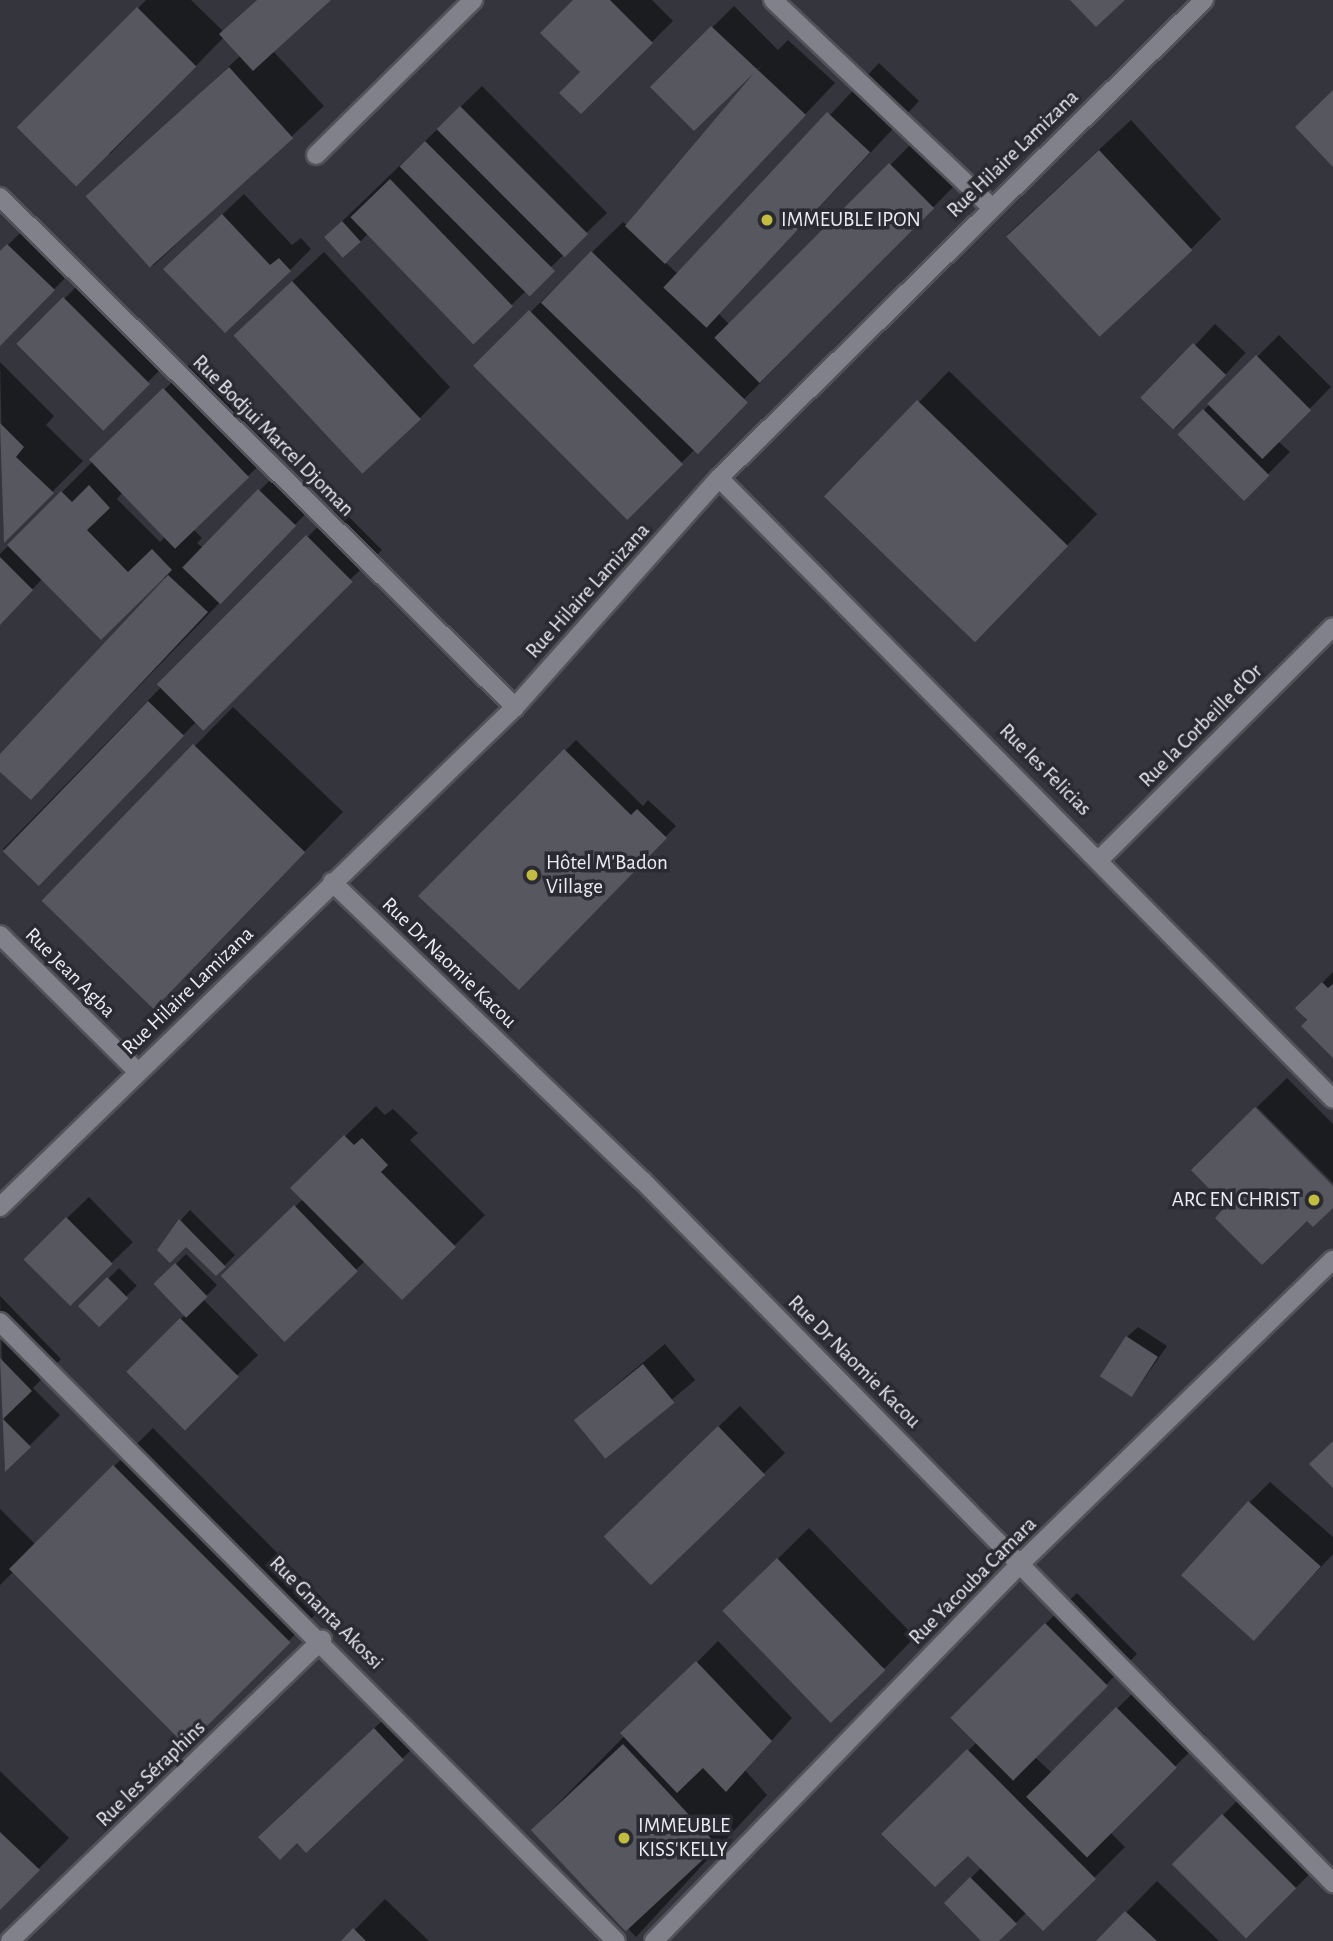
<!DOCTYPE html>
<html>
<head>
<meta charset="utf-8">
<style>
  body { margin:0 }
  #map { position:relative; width:1333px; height:1941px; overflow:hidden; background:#34353d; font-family:"Alegreya Sans",sans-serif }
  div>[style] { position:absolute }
  .shadow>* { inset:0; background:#0007; transform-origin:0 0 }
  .building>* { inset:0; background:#575760; transform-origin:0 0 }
  .roads { filter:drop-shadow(2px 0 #52525a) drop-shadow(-2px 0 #52525a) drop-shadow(0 2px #52525a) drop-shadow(0 -2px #52525a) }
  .minor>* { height:18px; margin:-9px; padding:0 9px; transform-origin:9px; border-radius:9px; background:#80818a }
  .dots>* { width:19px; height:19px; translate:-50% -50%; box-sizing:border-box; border:4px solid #2a2b32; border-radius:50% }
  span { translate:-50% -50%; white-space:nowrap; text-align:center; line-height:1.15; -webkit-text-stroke:7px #2a2b32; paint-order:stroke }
  .street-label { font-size:21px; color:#ececf2 }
  .poi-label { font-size:21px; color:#ececf2 }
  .left { translate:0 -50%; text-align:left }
  .right { translate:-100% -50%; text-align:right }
</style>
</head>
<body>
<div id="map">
  <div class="shadow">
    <i style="clip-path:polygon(146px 0,191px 0,224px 32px,258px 0,329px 0,273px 51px,324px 106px,153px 266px,89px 198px,241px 55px,224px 37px,110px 154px,21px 129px)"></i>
    <i style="clip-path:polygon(576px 0,652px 0,673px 21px,581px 112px)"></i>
    <i style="clip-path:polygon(734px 6px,778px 50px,788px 40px,835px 83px,665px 262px,679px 275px,879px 63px,919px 101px,719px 314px,731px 326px,921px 134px,964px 176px,628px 517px,475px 366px,623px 222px,628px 226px,763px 64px,694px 129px,652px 87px)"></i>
    <i style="clip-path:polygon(482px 86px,607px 213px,474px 341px,369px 233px,344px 257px,326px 237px)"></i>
    <i style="clip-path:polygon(1131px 120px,1221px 219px,1191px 249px,1007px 235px)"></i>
    <i style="clip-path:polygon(244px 194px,292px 245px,301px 238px,311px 249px,290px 270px,187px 248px)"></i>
    <i style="clip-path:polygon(29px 224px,75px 268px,0 344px,0 253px)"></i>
    <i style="clip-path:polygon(324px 252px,450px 387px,420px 418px,267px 305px)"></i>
    <i style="left:86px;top:277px;width:118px;height:95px;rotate:45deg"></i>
    <i style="left:1215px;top:324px;width:42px;height:104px;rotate:43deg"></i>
    <i style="clip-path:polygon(1279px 335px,1331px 387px,1278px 441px,1290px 452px,1244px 498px,1204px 410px)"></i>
    <i style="clip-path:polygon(evenodd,195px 359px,279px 446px,193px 529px,202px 538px,197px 543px,203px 548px,281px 469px,316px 503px,61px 767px,0 769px,0 756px,168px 578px,43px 578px,0 624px,0 554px,195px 359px,123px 492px,166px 536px,160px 542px,117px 499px,123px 492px)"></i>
    <i style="clip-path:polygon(0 362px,54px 416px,46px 425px,83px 461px,4px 540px)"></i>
    <i style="left:949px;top:371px;width:206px;height:175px;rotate:44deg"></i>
    <i style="clip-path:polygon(338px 506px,382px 550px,196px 722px,37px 882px,3px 849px)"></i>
    <i style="clip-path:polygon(233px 707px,343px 812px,193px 966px,195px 746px)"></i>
    <i style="clip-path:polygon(576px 740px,643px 806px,648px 800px,676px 826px,519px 988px,421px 896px)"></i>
    <i style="clip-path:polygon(1333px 972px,1333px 1055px,1297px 1008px)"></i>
    <i style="clip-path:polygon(1287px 1078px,1333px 1124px,1333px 1183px,1257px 1107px)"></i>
    <i style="clip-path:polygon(376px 1106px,385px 1115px,393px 1109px,418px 1133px,410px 1140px,485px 1215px,402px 1298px,365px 1261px,285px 1339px,224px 1276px,303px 1199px,323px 1158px)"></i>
    <i style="left:89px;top:1197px;width:63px;height:89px;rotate:46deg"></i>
    <i style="clip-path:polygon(190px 1210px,235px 1255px,216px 1274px,180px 1221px)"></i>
    <i style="clip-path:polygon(186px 1254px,217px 1285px,203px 1299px,258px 1355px,184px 1427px,128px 1371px,186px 1314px,156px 1284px)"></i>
    <i style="left:119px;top:1268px;width:25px;height:54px;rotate:45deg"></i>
    <i style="clip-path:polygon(0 1296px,61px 1359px,33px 1388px,60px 1415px,5px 1470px)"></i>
    <i style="clip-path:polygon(1138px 1327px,1167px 1346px,1132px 1396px,1127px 1337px)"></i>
    <i style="left:665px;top:1344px;width:47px;height:116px;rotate:50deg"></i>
    <i style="clip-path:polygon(740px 1406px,785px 1453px,650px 1582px,627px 1514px)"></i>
    <i style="clip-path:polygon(153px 1428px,327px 1603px,185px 1743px,14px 1571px,0 1585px,0 1509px,35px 1544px)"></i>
    <i style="clip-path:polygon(1270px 1482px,1333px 1537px,1333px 1554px,1254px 1639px,1249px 1503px)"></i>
    <i style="clip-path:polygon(809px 1528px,915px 1637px,885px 1668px,725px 1611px)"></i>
    <i style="clip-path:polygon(1077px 1593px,1137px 1654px,1034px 1756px,1052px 1773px,1148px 1678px,1206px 1736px,1109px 1831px,1125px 1847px,1043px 1929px,1027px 1912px,997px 1941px,984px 1941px,946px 1903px,982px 1867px,968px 1853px,884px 1834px,977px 1742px,952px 1716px)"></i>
    <i style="clip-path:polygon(718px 1641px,792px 1718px,745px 1770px,767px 1795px,636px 1937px,533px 1829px)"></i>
    <i style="left:396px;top:1708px;width:41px;height:157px;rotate:47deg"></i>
    <i style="clip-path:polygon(0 1771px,69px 1838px,0 1908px)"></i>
    <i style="left:1244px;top:1794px;width:103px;height:99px;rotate:45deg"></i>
    <i style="clip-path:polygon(1157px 1881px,1219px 1941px,1098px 1941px)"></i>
    <i style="clip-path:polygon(385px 1899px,429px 1941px,344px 1941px)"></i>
  </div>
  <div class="building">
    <i style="clip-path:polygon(257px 0,331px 0,253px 71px,219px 34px)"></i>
    <i style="clip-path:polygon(573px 0,610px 0,653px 43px,581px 114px,559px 93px,580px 72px,540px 33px)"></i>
    <i style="clip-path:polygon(1070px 0,1125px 0,1096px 27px)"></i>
    <i style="left:137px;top:7px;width:84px;height:170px;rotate:45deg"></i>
    <i style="clip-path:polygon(711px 26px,806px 115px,665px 264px,625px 226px,754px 73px,694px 131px,650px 87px)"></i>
    <i style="left:229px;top:67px;width:96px;height:193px;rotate:48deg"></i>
    <i style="clip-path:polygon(1333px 90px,1333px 167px,1295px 127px)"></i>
    <i style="left:460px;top:106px;width:181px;height:33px;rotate:45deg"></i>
    <i style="left:827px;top:112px;width:59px;height:240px;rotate:43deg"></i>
    <i style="left:425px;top:141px;width:184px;height:36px;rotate:45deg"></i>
    <i style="left:1099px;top:150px;width:137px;height:127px;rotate:47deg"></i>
    <i style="left:889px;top:163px;width:64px;height:247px;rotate:45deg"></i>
    <i style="left:390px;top:179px;width:177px;height:55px;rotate:46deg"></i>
    <i style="clip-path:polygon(222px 214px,270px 265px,279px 258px,291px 271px,225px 333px,163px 269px)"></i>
    <i style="left:342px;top:221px;width:28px;height:24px;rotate:48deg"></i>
    <i style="clip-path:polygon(7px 244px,55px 290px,0 346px,0 251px)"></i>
    <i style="left:591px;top:251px;width:218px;height:72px;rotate:44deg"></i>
    <i style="left:292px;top:281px;width:189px;height:80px;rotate:47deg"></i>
    <i style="left:63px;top:297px;width:123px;height:66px;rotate:45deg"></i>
    <i style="left:529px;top:310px;width:218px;height:79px;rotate:45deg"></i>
    <i style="left:1193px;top:343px;width:46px;height:76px;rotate:44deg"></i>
    <i style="left:1256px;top:355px;width:78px;height:69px;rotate:45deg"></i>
    <i style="left:163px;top:388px;width:124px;height:103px;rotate:46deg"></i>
    <i style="left:917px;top:400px;width:210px;height:134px;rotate:44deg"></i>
    <i style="left:1203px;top:409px;width:94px;height:36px;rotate:45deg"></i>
    <i style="clip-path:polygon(0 423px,24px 447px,16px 457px,54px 493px,4px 543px)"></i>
    <i style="clip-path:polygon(89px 485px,110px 508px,87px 530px,128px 572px,152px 549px,172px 570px,101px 640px,7px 545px,61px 491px,72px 502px)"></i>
    <i style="left:258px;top:489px;width:53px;height:109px;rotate:44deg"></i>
    <i style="left:306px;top:535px;width:66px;height:211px;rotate:45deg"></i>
    <i style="clip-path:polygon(0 557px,33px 590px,0 625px)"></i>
    <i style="clip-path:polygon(168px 575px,208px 612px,31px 800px,0 772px,0 754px)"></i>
    <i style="left:148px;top:701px;width:50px;height:209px;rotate:44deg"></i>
    <i style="left:193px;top:744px;width:156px;height:218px;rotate:44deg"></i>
    <i style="clip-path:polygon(564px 749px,631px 815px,637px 809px,667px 838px,519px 990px,418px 896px)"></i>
    <i style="clip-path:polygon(1322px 982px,1328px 988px,1333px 984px,1333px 1058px,1301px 1026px,1307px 1020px,1295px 1008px)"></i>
    <i style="clip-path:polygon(1255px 1107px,1333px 1186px,1333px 1208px,1313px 1227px,1307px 1221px,1262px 1265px,1215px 1218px,1226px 1206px,1191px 1170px)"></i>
    <i style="clip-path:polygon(344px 1135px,354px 1145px,362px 1138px,388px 1165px,381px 1172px,456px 1247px,402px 1300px,290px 1188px)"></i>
    <i style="left:294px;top:1205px;width:92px;height:102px;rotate:46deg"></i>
    <i style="left:66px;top:1217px;width:66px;height:60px;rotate:45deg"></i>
    <i style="clip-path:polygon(179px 1219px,226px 1267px,216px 1276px,186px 1247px,170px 1263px,157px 1250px)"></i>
    <i style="left:175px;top:1263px;width:47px;height:30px;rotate:46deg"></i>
    <i style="left:107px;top:1277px;width:30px;height:41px;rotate:45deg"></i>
    <i style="left:180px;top:1318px;width:83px;height:76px;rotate:45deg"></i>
    <i style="left:1126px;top:1336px;width:38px;height:48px;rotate:33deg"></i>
    <i style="clip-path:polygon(0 1358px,32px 1391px,3px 1419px,31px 1447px,5px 1472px)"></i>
    <i style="left:643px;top:1364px;width:50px;height:89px;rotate:51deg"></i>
    <i style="left:718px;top:1426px;width:68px;height:159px;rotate:46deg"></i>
    <i style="clip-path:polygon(1333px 1441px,1333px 1488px,1309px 1464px)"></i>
    <i style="left:113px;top:1465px;width:251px;height:147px;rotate:45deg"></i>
    <i style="left:1248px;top:1501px;width:98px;height:100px;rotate:42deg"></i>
    <i style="left:777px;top:1558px;width:156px;height:76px;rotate:46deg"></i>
    <i style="left:1045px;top:1623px;width:89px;height:134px;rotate:45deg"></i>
    <i style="clip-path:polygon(696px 1661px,772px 1741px,726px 1792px,703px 1768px,677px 1793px,620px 1733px)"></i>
    <i style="left:1116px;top:1707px;width:86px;height:127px;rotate:45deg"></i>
    <i style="clip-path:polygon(374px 1728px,404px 1760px,306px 1853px,297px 1843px,280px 1860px,258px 1837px)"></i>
    <i style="left:623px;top:1744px;width:139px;height:126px;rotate:47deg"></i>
    <i style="clip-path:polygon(967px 1749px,1096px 1879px,1043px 1931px,968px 1856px,935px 1887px,881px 1834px)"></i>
    <i style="left:1222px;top:1814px;width:105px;height:71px;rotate:45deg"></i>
    <i style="clip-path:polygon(0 1832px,40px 1870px,0 1910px)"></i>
    <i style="clip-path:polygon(970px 1877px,1017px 1924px,999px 1941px,981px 1941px,944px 1903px)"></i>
    <i style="clip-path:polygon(1125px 1911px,1157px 1941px,1096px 1941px)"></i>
    <i style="clip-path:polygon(353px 1928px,366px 1941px,341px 1941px)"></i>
  </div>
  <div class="roads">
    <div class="minor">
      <i style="left:773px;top:0;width:301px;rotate:43.5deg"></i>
      <i style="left:316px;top:155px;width:221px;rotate:-44.6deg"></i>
      <i style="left:0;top:197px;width:725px;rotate:44.72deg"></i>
      <i style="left:719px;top:478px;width:873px;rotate:45.32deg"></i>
      <i style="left:1101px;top:858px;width:327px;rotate:-44.9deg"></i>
      <i style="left:332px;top:882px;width:430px;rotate:43.9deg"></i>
      <i style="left:642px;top:1180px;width:986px;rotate:45.49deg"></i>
      <i style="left:0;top:935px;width:194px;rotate:44.8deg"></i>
      <i style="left:0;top:1207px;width:718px;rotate:-44.15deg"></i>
      <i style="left:515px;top:707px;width:307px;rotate:-48.3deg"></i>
      <i style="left:719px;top:478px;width:681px;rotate:-44.58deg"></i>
      <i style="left:0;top:1322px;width:873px;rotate:45.14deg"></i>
      <i style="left:10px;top:1941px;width:434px;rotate:-44deg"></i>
      <i style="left:654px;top:1941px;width:527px;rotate:-45.85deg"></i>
      <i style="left:1021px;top:1563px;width:435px;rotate:-44.2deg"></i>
    </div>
  </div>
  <div class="dots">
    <i style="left:767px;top:220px;background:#c2bd3f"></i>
    <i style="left:532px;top:875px;background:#c2bd3f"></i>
    <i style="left:1314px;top:1200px;background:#c2bd3f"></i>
    <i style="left:624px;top:1838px;background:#c2bd3f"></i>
  </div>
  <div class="street-label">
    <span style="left:1013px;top:154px;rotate:-44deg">Rue Hilaire Lamizana</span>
    <span style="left:273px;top:436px;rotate:45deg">Rue Bodjui Marcel Djoman</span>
    <span style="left:588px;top:591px;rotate:-48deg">Rue Hilaire Lamizana</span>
    <span style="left:1201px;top:726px;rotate:-45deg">Rue la Corbeille d'Or</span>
    <span style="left:1045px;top:770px;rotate:45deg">Rue les Felicias</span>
    <span style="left:449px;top:963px;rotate:44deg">Rue Dr Naomie Kacou</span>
    <span style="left:70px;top:973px;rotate:45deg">Rue Jean Agba</span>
    <span style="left:188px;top:991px;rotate:-44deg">Rue Hilaire Lamizana</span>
    <span style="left:854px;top:1362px;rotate:45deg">Rue Dr Naomie Kacou</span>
    <span style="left:973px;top:1581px;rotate:-45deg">Rue Yacouba Camara</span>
    <span style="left:326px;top:1613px;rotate:45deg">Rue Gnanta Akossi</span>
    <span style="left:151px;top:1774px;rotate:-44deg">Rue les Séraphins</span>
  </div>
  <div class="poi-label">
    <span class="left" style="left:781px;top:220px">IMMEUBLE IPON</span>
    <span class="left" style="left:546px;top:875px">Hôtel M'Badon<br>Village</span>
    <span class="right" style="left:1300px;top:1200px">ARC EN CHRIST</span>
    <span class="left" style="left:638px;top:1838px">IMMEUBLE<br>KISS'KELLY</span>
  </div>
</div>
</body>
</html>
